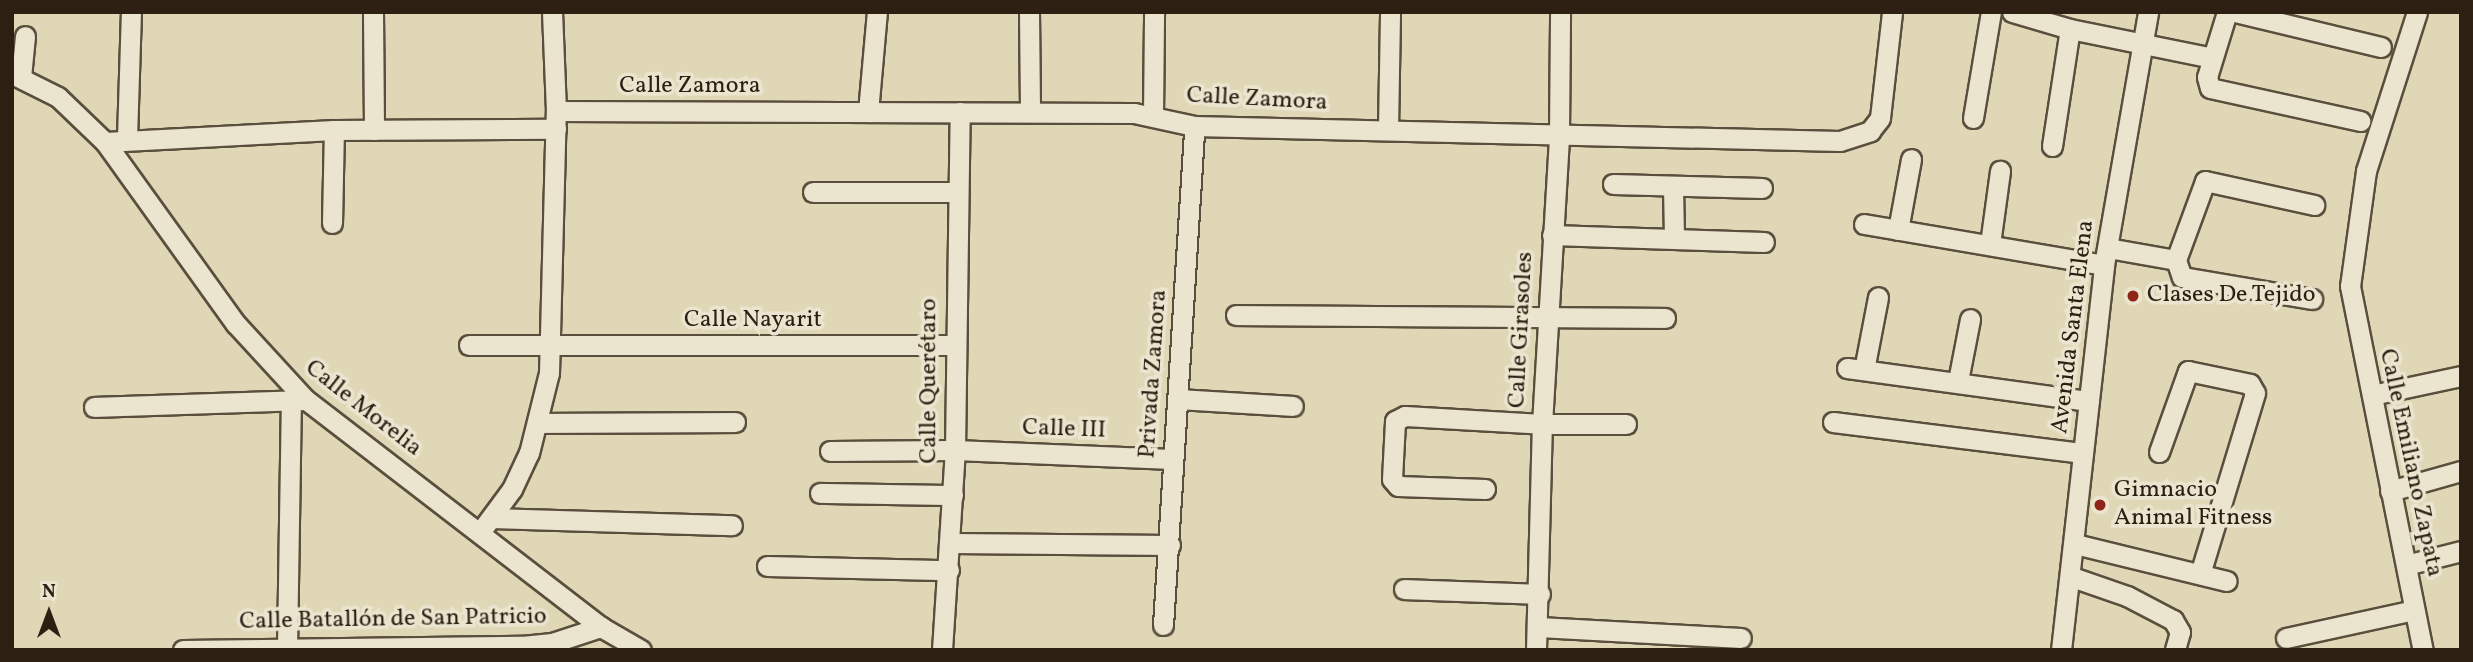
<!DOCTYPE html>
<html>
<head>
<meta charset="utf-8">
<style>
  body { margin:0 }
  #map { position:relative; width:2473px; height:662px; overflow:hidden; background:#e0d7b7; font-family:Vollkorn,serif }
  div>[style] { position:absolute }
  .roads { filter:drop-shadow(2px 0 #5a4e3c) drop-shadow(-2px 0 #5a4e3c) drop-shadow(0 2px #5a4e3c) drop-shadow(0 -2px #5a4e3c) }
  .street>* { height:19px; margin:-9.5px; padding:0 9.5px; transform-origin:9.5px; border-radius:9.5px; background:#ebe5d0 }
  .dots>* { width:19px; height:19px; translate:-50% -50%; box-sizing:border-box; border:4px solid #ebe5d0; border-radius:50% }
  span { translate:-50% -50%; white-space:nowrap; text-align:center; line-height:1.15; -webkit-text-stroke:7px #ebe5d0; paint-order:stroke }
  .street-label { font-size:24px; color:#2d2013 }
  .poi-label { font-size:24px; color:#2d2013 }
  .left { translate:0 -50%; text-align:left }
  .frame { position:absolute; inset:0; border:14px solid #2d2013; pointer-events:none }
  .north { position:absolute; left:14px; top:578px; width:70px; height:70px; -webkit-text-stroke:5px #ebe5d0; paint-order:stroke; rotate:0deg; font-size:19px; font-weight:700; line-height:28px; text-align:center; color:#2d2013 }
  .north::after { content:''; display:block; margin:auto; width:24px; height:32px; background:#2d2013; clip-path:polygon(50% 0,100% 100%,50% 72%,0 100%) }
</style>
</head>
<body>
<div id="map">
  <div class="roads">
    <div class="street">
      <i style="left:373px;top:12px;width:118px;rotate:89.5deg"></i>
      <i style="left:1029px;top:12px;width:100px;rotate:89.4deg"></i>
      <i style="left:2012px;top:12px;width:60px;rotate:16.3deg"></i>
      <i style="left:2070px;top:29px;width:145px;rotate:11.5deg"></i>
      <i style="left:2227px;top:12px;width:68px;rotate:107.1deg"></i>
      <i style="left:2207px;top:77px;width:11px;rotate:75deg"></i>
      <i style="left:2210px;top:88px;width:154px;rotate:12.4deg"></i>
      <i style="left:2235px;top:12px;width:150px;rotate:13.5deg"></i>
      <i style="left:2417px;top:12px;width:167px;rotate:107.8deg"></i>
      <i style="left:2366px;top:171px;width:116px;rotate:97.9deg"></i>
      <i style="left:2350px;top:286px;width:371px;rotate:78.7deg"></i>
      <i style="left:12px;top:74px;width:51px;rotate:26.6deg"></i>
      <i style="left:58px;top:97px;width:65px;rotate:43.8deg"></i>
      <i style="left:105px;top:142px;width:224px;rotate:54.3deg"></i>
      <i style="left:236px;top:324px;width:102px;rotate:47.4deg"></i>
      <i style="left:305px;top:399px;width:374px;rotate:37.6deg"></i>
      <i style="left:601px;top:627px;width:46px;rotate:29.9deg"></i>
      <i style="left:21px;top:77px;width:41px;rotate:-84.4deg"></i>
      <i style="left:556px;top:111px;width:578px;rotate:0.2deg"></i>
      <i style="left:1134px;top:113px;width:61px;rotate:12.2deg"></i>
      <i style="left:1194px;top:126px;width:646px;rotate:1.33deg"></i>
      <i style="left:1840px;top:141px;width:32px;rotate:-18deg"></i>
      <i style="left:1870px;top:131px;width:16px;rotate:-52deg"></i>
      <i style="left:1880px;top:118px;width:107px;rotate:-83.5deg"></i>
      <i style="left:868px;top:112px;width:100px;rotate:-84.9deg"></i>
      <i style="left:1153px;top:115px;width:103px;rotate:-89.4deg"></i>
      <i style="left:1973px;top:118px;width:108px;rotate:-80.4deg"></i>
      <i style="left:1388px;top:129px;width:117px;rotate:-89deg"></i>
      <i style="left:127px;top:138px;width:126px;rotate:-88.2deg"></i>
      <i style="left:105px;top:142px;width:229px;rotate:-3deg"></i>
      <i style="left:334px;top:130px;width:222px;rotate:-0.3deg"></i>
      <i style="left:2052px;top:146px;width:118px;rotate:-81.3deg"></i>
      <i style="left:1613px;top:184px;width:149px;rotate:1.5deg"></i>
      <i style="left:1673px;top:186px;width:52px;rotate:88.9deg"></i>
      <i style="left:813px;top:192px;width:144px"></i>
      <i style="left:332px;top:223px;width:93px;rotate:-88.8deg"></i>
      <i style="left:1864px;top:224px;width:243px;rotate:9.7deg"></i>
      <i style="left:1898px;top:230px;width:72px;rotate:-79.6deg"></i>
      <i style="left:1552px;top:235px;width:212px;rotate:1.9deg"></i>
      <i style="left:1990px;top:244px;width:74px;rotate:-82.2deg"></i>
      <i style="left:2108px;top:248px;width:69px;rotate:10deg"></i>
      <i style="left:2176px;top:260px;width:18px;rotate:71deg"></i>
      <i style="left:2182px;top:277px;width:132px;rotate:9.6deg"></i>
      <i style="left:2176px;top:260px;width:84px;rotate:-69.8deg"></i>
      <i style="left:2205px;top:181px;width:112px;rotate:12.4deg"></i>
      <i style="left:1236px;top:315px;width:429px;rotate:0.4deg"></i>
      <i style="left:469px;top:345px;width:485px"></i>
      <i style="left:1847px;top:368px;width:244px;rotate:7.8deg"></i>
      <i style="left:1864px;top:370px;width:74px;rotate:-79.1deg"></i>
      <i style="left:1958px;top:381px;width:63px;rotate:-79deg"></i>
      <i style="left:2372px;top:395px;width:91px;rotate:-12.1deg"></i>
      <i style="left:1179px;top:399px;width:114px;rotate:3.5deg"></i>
      <i style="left:94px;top:407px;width:209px;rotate:-1.9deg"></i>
      <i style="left:1833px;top:422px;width:252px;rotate:7.1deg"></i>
      <i style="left:538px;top:423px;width:197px;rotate:-0.3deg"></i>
      <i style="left:830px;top:451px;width:125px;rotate:-0.5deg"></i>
      <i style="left:955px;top:450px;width:217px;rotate:2.4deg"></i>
      <i style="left:2159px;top:452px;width:86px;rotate:-70.3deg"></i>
      <i style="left:2188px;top:371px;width:63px;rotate:11.8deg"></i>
      <i style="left:2250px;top:384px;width:10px;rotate:61deg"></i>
      <i style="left:2255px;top:393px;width:189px;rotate:106.9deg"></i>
      <i style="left:1485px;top:489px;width:87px;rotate:-178deg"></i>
      <i style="left:1398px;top:486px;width:9px;rotate:-131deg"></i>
      <i style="left:1392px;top:479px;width:58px;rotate:-87deg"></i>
      <i style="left:1395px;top:421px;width:11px;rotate:-27deg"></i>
      <i style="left:1405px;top:416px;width:137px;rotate:3.3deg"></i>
      <i style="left:1542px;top:424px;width:84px"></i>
      <i style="left:2390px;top:491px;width:74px;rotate:-15.7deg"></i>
      <i style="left:820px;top:493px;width:133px;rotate:0.9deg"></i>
      <i style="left:491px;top:518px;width:241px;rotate:1.7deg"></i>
      <i style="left:481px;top:531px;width:52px;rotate:-53.6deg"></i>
      <i style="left:512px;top:489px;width:40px;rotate:-65deg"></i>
      <i style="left:529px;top:453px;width:82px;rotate:-76deg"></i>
      <i style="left:549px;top:373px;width:262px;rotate:-88.5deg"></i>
      <i style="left:556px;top:111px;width:99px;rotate:-92.3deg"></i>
      <i style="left:951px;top:543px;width:219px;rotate:0.5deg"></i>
      <i style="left:2075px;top:544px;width:156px;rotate:13.7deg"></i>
      <i style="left:2406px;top:565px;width:57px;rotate:-14.3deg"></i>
      <i style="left:767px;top:566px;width:182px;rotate:1.3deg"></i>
      <i style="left:2072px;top:577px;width:58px;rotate:19.1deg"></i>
      <i style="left:2127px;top:596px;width:52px;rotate:27.6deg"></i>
      <i style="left:2173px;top:620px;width:14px;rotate:60deg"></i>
      <i style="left:2180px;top:632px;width:19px;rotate:106deg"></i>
      <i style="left:1404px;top:589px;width:136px;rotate:2.1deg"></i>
      <i style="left:1163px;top:625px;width:500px;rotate:-86.4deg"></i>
      <i style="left:1539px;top:627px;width:202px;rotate:3.1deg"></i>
      <i style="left:2286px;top:638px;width:131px;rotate:-12.3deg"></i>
      <i style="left:287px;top:649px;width:249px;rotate:-89.1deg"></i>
      <i style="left:183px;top:650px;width:339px;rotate:-0.7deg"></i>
      <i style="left:522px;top:646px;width:30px;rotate:-6deg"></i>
      <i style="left:552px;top:643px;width:52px;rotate:-18.1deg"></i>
      <i style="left:942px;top:650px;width:200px;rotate:-86.3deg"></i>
      <i style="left:955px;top:450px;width:338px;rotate:-89.2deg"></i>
      <i style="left:1536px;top:650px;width:226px;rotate:-88.5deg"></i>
      <i style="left:1542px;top:424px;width:290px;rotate:-86.6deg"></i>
      <i style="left:1559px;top:134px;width:122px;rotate:-89.5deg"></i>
      <i style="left:2061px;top:650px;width:387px;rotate:-83.6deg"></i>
      <i style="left:2104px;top:265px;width:257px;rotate:-80.1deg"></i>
    </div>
  </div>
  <div class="dots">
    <i style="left:2133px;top:296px;background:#8f2418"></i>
    <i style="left:2100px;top:505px;background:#8f2418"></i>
  </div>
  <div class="street-label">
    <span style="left:690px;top:87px">Calle Zamora</span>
    <span style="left:1257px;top:100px;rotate:3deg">Calle Zamora</span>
    <span style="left:753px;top:321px">Calle Nayarit</span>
    <span style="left:2074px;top:327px;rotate:-83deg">Avenida Santa Elena</span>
    <span style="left:1522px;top:330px;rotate:-87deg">Calle Girasoles</span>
    <span style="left:1154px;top:374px;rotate:-86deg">Privada Zamora</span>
    <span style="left:930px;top:381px;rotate:-90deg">Calle Querétaro</span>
    <span style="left:363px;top:409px;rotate:38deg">Calle Morelia</span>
    <span style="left:1064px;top:430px;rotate:2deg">Calle III</span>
    <span style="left:2410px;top:463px;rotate:78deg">Calle Emiliano Zapata</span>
    <span style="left:393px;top:620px;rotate:-1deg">Calle Batallón de San Patricio</span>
  </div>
  <div class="poi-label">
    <span class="left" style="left:2147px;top:296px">Clases De Tejido</span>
    <span class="left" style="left:2114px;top:505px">Gimnacio<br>Animal Fitness</span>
  </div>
  <div class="frame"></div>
  <div class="north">N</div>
</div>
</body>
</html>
